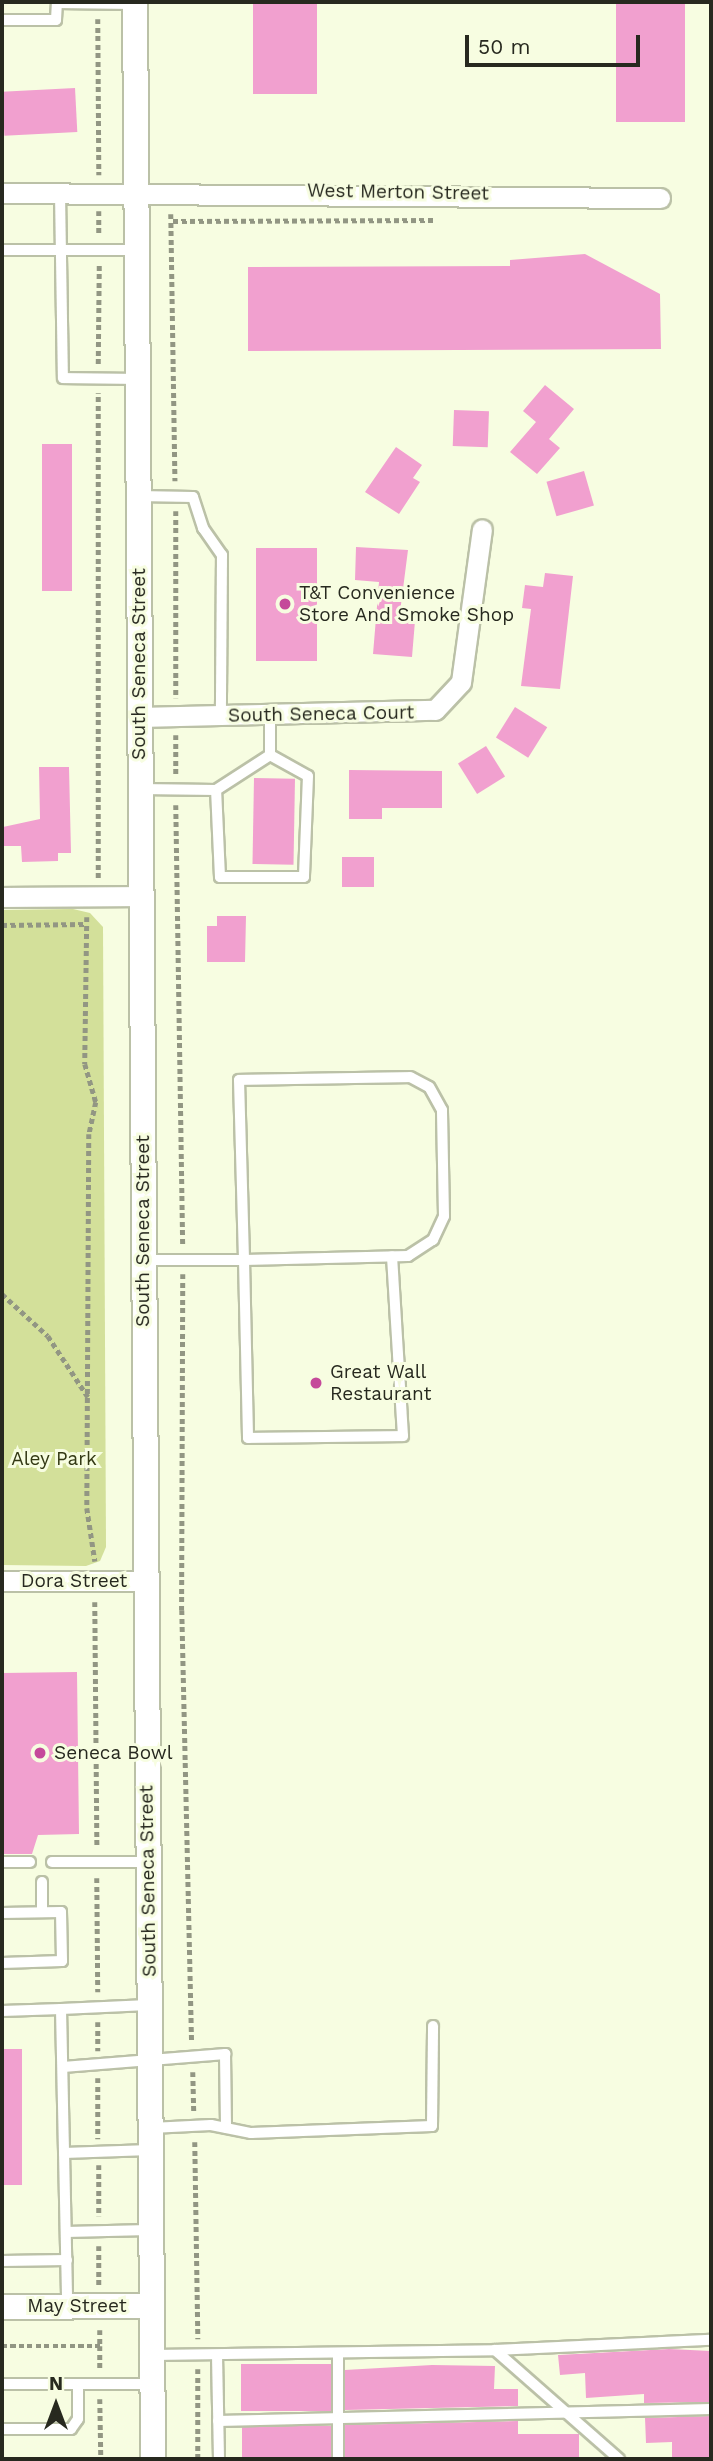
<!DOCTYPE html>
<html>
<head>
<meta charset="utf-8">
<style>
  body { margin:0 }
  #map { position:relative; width:713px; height:2461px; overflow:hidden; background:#f7fde1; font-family:"Work Sans",sans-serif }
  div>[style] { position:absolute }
  .green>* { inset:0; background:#d3e09a }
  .building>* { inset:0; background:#f1a0cf; transform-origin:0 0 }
  .path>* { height:4.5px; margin-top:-2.25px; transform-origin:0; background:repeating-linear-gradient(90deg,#929683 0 5px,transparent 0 8.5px) }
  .roads { filter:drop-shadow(2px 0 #bbc1a7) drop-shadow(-2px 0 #bbc1a7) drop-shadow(0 2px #bbc1a7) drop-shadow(0 -2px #bbc1a7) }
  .service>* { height:10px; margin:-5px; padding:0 5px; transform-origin:5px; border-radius:5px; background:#fff }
  .minor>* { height:19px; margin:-9.5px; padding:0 9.5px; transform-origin:9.5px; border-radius:9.5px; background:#fff }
  .tertiary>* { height:24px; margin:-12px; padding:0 12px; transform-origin:12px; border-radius:12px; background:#fff }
  .dots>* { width:19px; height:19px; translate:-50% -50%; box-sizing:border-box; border:4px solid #f7fde1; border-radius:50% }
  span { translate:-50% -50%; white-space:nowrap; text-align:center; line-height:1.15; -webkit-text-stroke:6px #f7fde1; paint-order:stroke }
  .street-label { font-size:19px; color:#27291f }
  .poi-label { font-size:19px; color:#27291f }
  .left { translate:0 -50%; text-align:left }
  .park-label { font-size:19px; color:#333914 }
  .frame { position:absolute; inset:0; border:4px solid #27291f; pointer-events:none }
  .north { position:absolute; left:21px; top:2370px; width:70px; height:70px; -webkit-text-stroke:5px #f7fde1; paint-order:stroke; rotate:0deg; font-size:19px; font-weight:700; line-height:28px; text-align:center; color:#27291f }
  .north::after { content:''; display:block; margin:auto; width:24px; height:32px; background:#27291f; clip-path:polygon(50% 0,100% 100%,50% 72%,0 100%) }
  .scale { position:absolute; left:465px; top:35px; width:175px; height:32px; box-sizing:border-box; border:4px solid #27291f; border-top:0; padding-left:9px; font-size:21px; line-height:24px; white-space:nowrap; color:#27291f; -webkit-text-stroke:5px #f7fde1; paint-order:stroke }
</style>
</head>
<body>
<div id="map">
  <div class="green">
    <i style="clip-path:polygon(73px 909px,90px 913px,103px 927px,106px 1547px,100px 1561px,86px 1566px,2px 1565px,2px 910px)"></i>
  </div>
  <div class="building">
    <i style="left:253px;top:2px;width:64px;height:92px"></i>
    <i style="left:616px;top:2px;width:69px;height:120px"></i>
    <i style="left:75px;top:88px;width:44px;height:73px;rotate:87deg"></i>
    <i style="clip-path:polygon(585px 254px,660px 294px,661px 349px,248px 351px,248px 267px,510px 266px,510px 260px)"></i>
    <i style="clip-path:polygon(545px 385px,574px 409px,549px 439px,560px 448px,537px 474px,510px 452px,536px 422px,523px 411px)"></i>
    <i style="left:454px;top:410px;width:35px;height:36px;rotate:2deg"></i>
    <i style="left:72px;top:444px;width:147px;height:30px;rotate:90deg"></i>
    <i style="clip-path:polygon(396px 447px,422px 465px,413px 478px,420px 482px,399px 514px,365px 492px)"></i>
    <i style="left:584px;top:471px;width:36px;height:39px;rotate:74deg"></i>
    <i style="clip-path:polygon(356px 547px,408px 550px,399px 620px,415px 621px,412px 657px,373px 654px,379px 582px,355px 580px)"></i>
    <i style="left:256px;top:548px;width:61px;height:113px"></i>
    <i style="clip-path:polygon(545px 573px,573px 576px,560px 689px,521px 686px,531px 609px,522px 608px,525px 585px,543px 587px)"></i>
    <i style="left:515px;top:707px;width:38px;height:36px;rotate:32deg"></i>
    <i style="left:486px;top:746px;width:36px;height:33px;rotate:58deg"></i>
    <i style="clip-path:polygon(39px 767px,69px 767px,71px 853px,58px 853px,58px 861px,22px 862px,21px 846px,4px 846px,3px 827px,40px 819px)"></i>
    <i style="clip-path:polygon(349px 770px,442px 771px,442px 808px,382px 808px,382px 819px,349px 819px)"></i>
    <i style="left:254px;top:778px;width:41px;height:86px;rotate:1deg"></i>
    <i style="left:342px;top:857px;width:32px;height:30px"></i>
    <i style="clip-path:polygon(217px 916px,246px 916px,245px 962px,207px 962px,207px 926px,217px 926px)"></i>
    <i style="clip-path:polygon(77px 1672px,79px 1834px,38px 1835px,32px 1854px,2px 1854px,2px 1673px)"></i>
    <i style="left:2px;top:2049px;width:20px;height:136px"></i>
    <i style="clip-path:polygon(669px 2349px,711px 2351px,711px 2402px,644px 2403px,644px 2394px,586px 2398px,585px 2373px,560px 2375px,558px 2355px)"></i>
    <i style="left:331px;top:2364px;width:47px;height:90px;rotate:90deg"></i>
    <i style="clip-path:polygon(432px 2365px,495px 2366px,494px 2389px,518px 2389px,518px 2406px,345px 2410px,345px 2370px)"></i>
    <i style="clip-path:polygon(711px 2416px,711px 2459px,672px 2459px,672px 2442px,646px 2443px,645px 2418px)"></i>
    <i style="clip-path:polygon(518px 2421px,518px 2434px,579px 2434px,579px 2459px,345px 2459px,345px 2425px)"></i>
    <i style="left:331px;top:2426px;width:33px;height:89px;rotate:90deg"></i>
  </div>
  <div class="path">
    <i style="left:98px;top:19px;width:156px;rotate:89.6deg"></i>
    <i style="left:99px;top:211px;width:23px;rotate:90deg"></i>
    <i style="left:171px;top:214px;width:267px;rotate:89.1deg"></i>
    <i style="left:173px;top:221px;width:261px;rotate:-0.2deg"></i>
    <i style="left:98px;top:364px;width:100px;rotate:-89.4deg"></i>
    <i style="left:176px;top:511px;width:187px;rotate:90deg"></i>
    <i style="left:176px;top:735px;width:40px;rotate:90deg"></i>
    <i style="left:176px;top:805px;width:439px;rotate:89.1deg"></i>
    <i style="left:98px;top:878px;width:485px;rotate:-90deg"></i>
    <i style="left:87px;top:917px;width:147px;rotate:90.8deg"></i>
    <i style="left:85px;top:1064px;width:40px;rotate:74deg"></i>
    <i style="left:96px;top:1102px;width:33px;rotate:102deg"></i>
    <i style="left:89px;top:1134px;width:374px;rotate:90.3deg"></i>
    <i style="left:87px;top:1508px;width:54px;rotate:81.4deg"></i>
    <i style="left:2px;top:925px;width:84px;rotate:-0.7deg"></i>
    <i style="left:183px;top:1274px;width:336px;rotate:90.2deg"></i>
    <i style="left:182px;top:1610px;width:432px;rotate:88.7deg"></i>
    <i style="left:2px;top:1294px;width:62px;rotate:42.4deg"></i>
    <i style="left:48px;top:1336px;width:73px;rotate:56.7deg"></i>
    <i style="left:95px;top:1602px;width:246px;rotate:89.5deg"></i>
    <i style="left:97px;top:1878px;width:114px;rotate:89.5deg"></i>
    <i style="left:98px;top:2022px;width:29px;rotate:90deg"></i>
    <i style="left:193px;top:2072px;width:40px;rotate:88.6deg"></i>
    <i style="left:98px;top:2078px;width:61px;rotate:90deg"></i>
    <i style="left:195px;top:2142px;width:197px;rotate:89.1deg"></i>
    <i style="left:99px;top:2165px;width:51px;rotate:90deg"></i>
    <i style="left:99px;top:2246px;width:40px;rotate:90deg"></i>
    <i style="left:100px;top:2330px;width:16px;rotate:90deg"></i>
    <i style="left:2px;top:2346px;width:98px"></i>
    <i style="left:100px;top:2346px;width:24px;rotate:90deg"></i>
    <i style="left:198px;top:2369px;width:90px;rotate:90deg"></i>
    <i style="left:100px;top:2399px;width:60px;rotate:89deg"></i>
  </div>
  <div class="roads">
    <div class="service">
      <i style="left:57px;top:3px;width:76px;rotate:0.8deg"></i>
      <i style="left:2px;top:20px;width:54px"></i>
      <i style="left:56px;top:20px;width:18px;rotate:-87deg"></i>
      <i style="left:60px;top:193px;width:185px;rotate:89.1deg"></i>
      <i style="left:63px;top:378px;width:73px;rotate:0.8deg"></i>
      <i style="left:2px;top:250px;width:135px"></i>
      <i style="left:138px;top:496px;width:55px;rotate:1deg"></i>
      <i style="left:193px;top:497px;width:33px;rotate:72deg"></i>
      <i style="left:203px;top:528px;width:33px;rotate:55deg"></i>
      <i style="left:222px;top:555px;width:161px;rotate:90.4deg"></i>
      <i style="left:270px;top:715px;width:40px;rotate:90deg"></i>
      <i style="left:140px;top:789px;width:76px;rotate:0.8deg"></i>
      <i style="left:216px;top:790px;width:64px;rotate:-32.9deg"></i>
      <i style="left:270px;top:755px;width:43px;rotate:28.9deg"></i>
      <i style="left:308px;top:776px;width:101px;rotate:92.3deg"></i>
      <i style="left:304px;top:877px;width:84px;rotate:180deg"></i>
      <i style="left:220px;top:877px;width:87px;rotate:-92.6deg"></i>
      <i style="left:143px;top:1260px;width:101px"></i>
      <i style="left:244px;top:1260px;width:164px;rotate:-1.4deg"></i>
      <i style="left:408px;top:1256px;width:30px;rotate:-33deg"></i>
      <i style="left:433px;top:1240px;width:26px;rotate:-65deg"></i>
      <i style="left:444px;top:1216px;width:106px;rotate:-91.1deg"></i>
      <i style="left:442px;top:1110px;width:26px;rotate:-119deg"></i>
      <i style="left:429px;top:1087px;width:21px;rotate:-152deg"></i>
      <i style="left:410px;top:1077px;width:171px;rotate:179deg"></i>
      <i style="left:239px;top:1080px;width:180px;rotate:88.4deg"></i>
      <i style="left:244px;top:1260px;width:178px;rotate:88.7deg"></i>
      <i style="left:248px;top:1438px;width:155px;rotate:-0.7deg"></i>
      <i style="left:403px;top:1436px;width:180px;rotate:-93.5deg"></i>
      <i style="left:2px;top:1862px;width:28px"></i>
      <i style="left:52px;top:1862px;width:95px"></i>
      <i style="left:42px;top:1882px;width:30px;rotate:90deg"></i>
      <i style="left:2px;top:1913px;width:59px;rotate:-1deg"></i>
      <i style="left:61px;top:1912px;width:49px;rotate:88.8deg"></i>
      <i style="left:62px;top:1961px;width:60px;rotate:178.1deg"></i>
      <i style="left:61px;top:2009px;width:87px;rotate:-2.6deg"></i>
      <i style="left:2px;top:2011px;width:59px;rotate:-1.9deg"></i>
      <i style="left:61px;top:2009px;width:296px;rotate:88.8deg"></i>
      <i style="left:63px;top:2067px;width:163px;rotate:-4.6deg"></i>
      <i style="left:225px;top:2054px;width:74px;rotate:89.2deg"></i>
      <i style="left:151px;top:2128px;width:60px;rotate:-2.9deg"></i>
      <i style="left:211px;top:2125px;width:41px;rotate:11.3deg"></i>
      <i style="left:251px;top:2133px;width:181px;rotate:-2.2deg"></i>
      <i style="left:432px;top:2126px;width:100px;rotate:-89.4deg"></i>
      <i style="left:64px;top:2153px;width:86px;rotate:-2deg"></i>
      <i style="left:66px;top:2232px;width:83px;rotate:-1.4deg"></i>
      <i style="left:2px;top:2261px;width:65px;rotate:-0.9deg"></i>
      <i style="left:495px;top:2350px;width:216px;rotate:-2.7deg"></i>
      <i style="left:153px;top:2355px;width:342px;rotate:-0.8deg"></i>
      <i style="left:495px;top:2350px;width:165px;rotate:41.3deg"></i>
      <i style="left:217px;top:2355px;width:104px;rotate:88.9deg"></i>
      <i style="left:2px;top:2384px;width:150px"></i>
      <i style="left:218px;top:2421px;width:493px;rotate:-1.4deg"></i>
      <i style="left:2px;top:2429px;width:69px"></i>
      <i style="left:71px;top:2429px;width:12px;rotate:-55deg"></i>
      <i style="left:78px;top:2419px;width:34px;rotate:-90deg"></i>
      <i style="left:338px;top:2459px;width:104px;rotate:-90deg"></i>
    </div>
    <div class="minor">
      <i style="left:2px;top:193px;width:658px;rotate:0.44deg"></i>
      <i style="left:139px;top:717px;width:296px;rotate:-1.4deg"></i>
      <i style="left:435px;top:710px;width:38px;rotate:-47deg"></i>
      <i style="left:461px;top:682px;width:154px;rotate:-82.2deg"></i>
      <i style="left:2px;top:897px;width:138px;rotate:-0.4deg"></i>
      <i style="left:2px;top:1581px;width:143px"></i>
    </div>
    <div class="tertiary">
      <i style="left:135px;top:2px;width:2457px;rotate:89.58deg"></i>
      <i style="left:2px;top:2307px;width:150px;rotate:-0.4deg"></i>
    </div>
  </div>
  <div class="dots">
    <i style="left:285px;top:604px;background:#c5499a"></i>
    <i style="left:316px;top:1383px;background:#c5499a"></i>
    <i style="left:40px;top:1753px;background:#c5499a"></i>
  </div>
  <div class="street-label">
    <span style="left:398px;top:192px;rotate:1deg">West Merton Street</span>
    <span style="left:139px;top:664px;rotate:-90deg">South Seneca Street</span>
    <span style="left:321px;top:714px;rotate:-1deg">South Seneca Court</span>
    <span style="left:143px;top:1231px;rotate:-90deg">South Seneca Street</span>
    <span style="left:74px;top:1581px">Dora Street</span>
    <span style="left:148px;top:1881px;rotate:-91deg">South Seneca Street</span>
    <span style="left:77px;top:2306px">May Street</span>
  </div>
  <div class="poi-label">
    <span class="left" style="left:299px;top:604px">T&amp;T Convenience<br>Store And Smoke Shop</span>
    <span class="left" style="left:330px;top:1383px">Great Wall<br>Restaurant</span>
    <span class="left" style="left:54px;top:1753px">Seneca Bowl</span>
  </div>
  <div class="park-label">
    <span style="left:54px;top:1459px">Aley Park</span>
  </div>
  <div class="frame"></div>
  <div class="north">N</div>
  <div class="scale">50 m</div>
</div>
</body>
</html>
